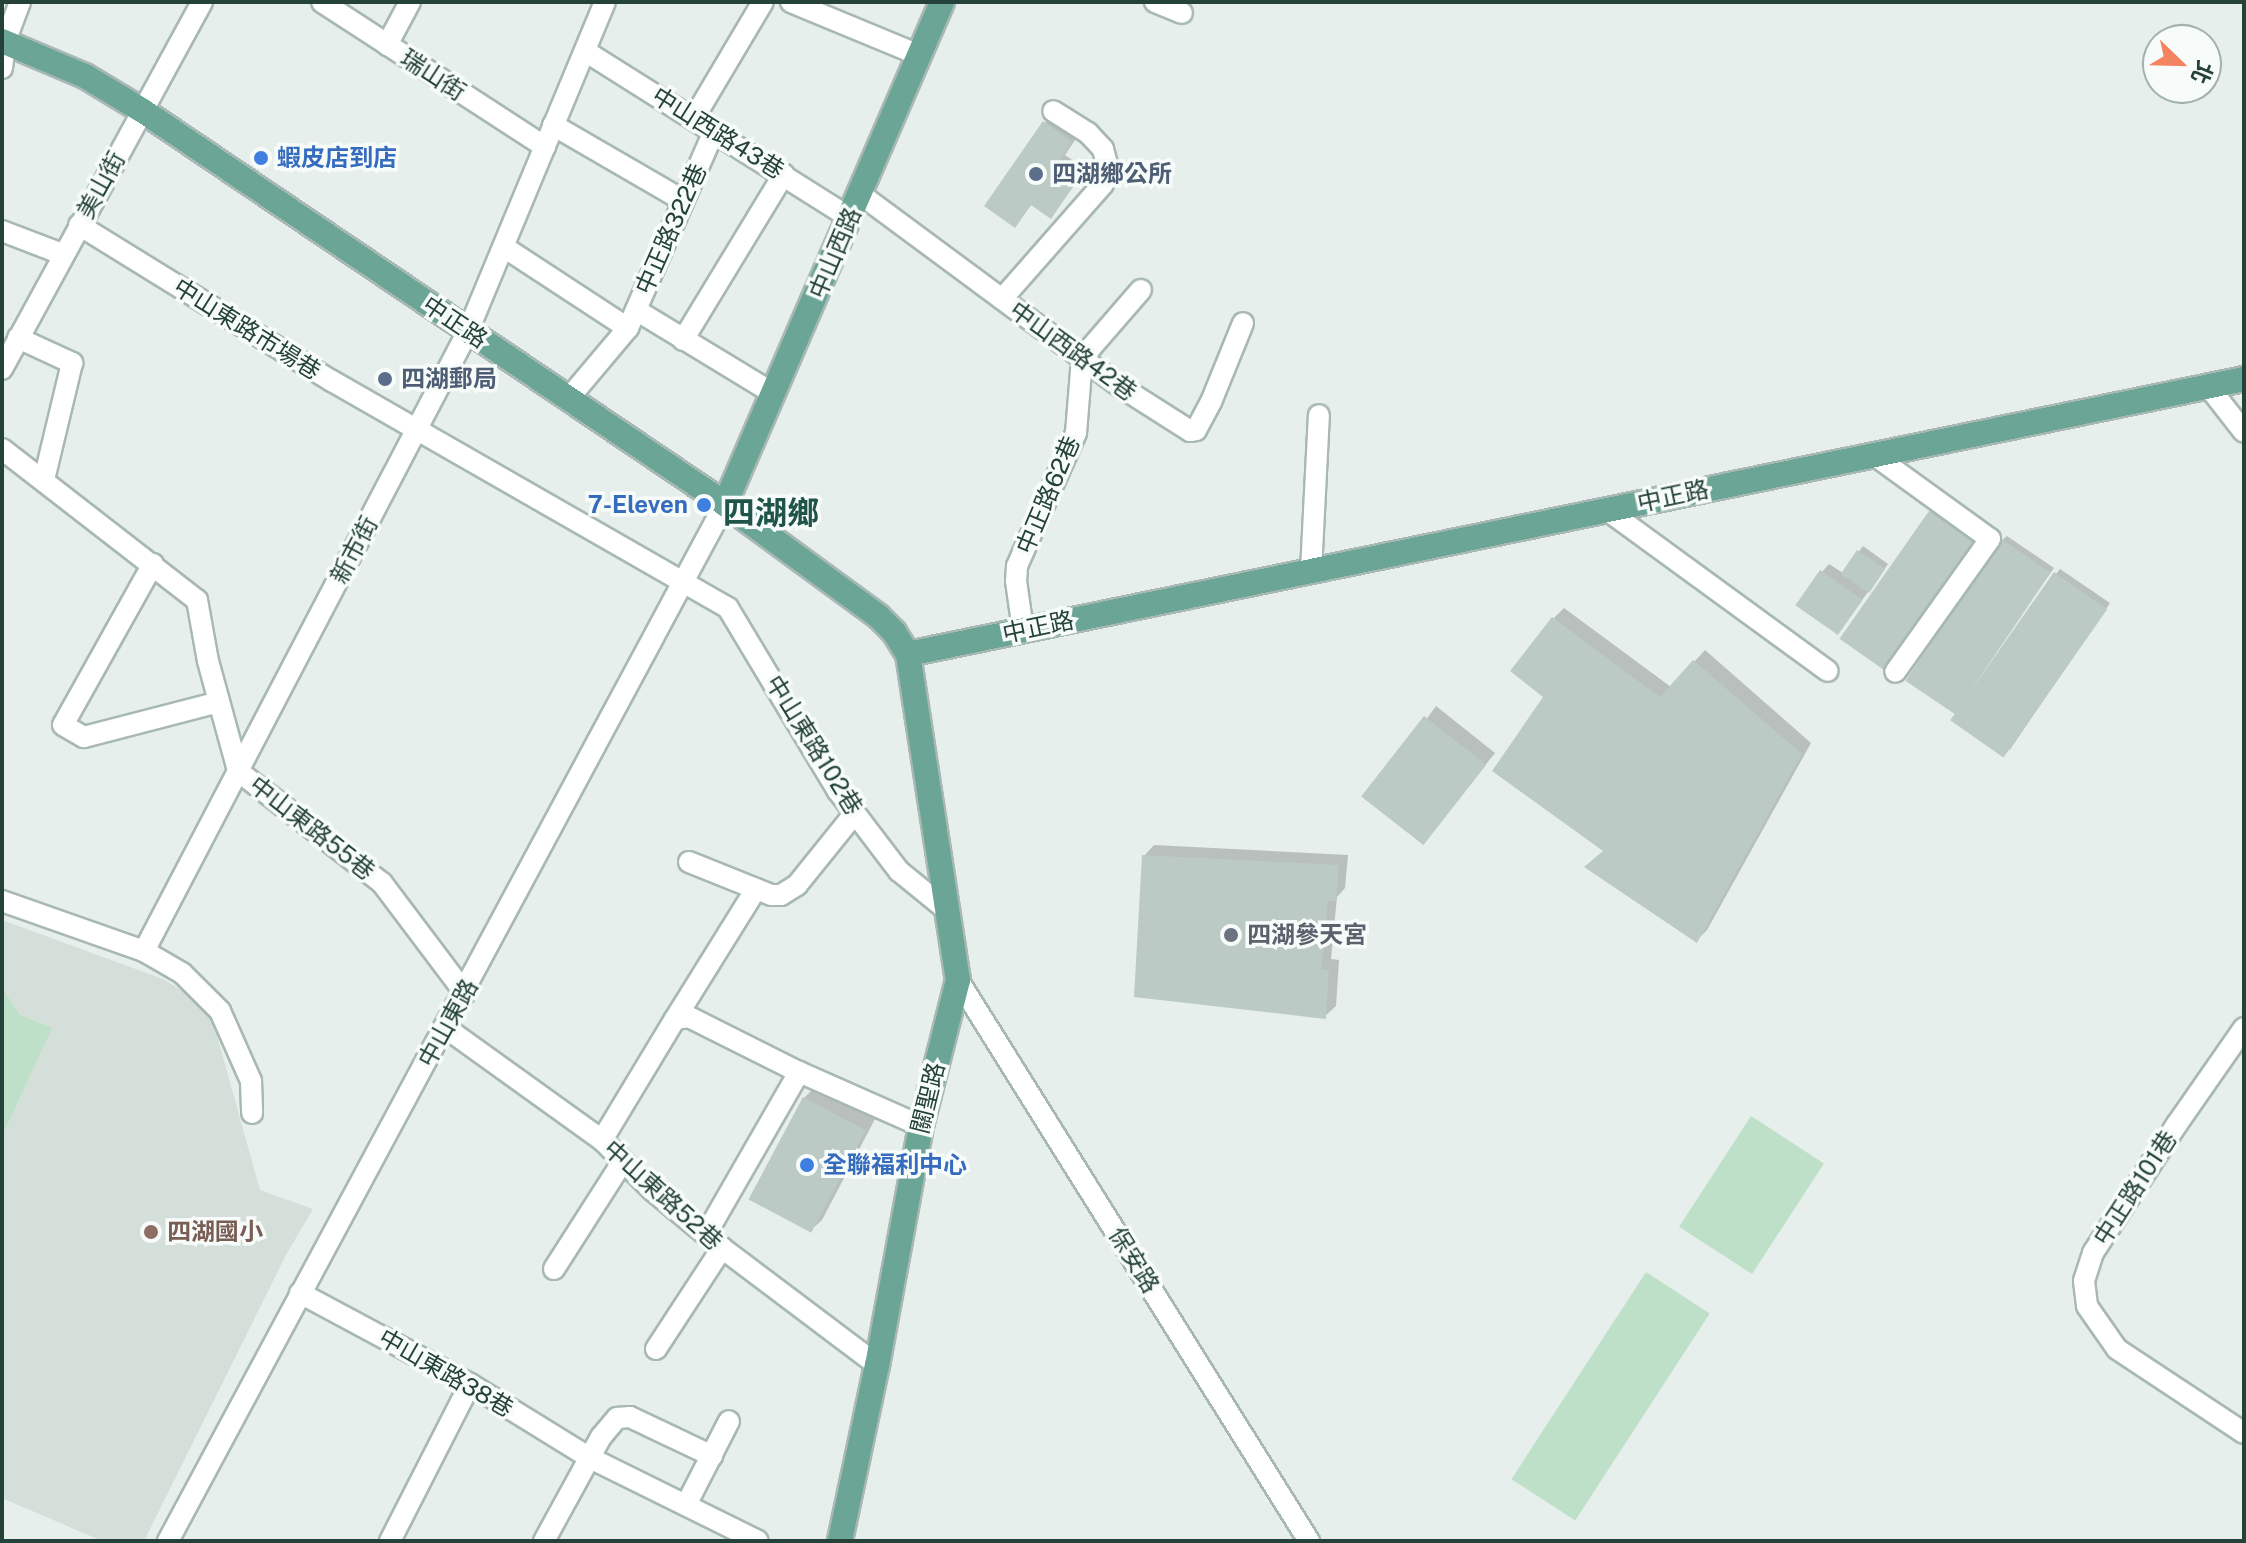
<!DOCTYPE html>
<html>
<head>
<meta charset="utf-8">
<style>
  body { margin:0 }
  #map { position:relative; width:2246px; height:1543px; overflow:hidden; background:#e6efeb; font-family:"Public Sans","Noto Sans TC",sans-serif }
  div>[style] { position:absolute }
  .built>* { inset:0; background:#d4dfda }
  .green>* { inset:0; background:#bfe0c8; transform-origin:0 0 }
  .shadow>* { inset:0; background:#0003 }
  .building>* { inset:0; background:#bbcac4; transform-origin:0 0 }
  .roads { filter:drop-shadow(2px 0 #a8b8b2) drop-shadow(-2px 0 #a8b8b2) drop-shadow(0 2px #a8b8b2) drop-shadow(0 -2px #a8b8b2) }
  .minor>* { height:20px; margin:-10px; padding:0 10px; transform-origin:10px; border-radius:10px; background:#fff }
  .major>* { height:24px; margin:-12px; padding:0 12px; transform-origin:12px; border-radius:12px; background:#6aa596 }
  .dots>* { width:22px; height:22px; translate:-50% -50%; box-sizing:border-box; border:4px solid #f7fbf9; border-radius:50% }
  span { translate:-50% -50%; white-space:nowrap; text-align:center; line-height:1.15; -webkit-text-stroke:7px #f7fbf9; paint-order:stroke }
  .street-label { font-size:24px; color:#24423a }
  .shop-label { font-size:24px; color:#366cbe; font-weight:700 }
  .left { translate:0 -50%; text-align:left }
  .right { translate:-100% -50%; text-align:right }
  .service-label { font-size:24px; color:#4e5e75; font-weight:700 }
  .worship-label { font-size:24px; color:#5b616d; font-weight:700 }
  .education-label { font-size:24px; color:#785e54; font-weight:700 }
  .district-label { font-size:32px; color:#1f5548; font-weight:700 }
  .frame { position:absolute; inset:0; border:4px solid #24423a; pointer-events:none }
  .north { position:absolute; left:2142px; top:24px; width:80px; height:80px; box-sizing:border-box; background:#f7fbf9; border:2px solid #a3b1ad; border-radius:50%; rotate:113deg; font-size:22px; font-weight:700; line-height:32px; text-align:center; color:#24423a }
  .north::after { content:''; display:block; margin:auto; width:28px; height:36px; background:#f4845f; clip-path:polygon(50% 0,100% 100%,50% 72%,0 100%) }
</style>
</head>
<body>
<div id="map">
  <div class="built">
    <i style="clip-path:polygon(2px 920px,163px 979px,209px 1007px,260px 1190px,313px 1209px,286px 1255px,144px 1541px,102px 1541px,2px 1498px)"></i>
  </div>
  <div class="green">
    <i style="clip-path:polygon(2px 988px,20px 1015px,52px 1028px,2px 1136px)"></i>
    <i style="left:1751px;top:1116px;width:87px;height:132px;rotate:33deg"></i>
    <i style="left:1646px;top:1272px;width:76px;height:247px;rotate:33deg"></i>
  </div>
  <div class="shadow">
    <i style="clip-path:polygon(1055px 112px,1081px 131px,1065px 155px,1086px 170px,1051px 216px,1033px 203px,1014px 225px,1045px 123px)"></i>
    <i style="clip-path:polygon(1935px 508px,1982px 540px,1892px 663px,1930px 513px)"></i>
    <i style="clip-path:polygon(2007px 536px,2054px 568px,1956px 704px,2002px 540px)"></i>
    <i style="clip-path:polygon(1863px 546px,1888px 564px,1840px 631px,1822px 572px,1829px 564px,1843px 573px)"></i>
    <i style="clip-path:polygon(2060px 569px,2110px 603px,2009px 751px,2056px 574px)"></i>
    <i style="clip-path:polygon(1564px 608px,1671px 687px,1705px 650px,1811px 743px,1707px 930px,1697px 940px,1605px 850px,1553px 619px)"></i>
    <i style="clip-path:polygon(1436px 706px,1495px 753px,1435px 828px,1369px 799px)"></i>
    <i style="clip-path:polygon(1154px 845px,1348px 855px,1345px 888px,1337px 897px,1331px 959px,1339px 960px,1336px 1006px,1325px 1016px,1144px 856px)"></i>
    <i style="clip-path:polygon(815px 1087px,875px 1119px,822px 1220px,811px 1230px,804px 1098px)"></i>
  </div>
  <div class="building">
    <i style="clip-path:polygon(1043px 121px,1072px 142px,1056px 166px,1077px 181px,1051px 219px,1031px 205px,1015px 228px,984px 206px)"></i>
    <i style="left:1929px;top:511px;width:60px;height:156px;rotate:35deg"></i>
    <i style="left:2001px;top:539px;width:60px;height:171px;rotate:34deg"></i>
    <i style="left:1857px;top:550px;width:34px;height:29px;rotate:34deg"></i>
    <i style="left:1820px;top:570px;width:52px;height:43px;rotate:35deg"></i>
    <i style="left:2054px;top:572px;width:65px;height:181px;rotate:35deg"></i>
    <i style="clip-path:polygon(1552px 617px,1660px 697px,1693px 660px,1802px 754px,1697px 943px,1584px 867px,1603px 851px,1492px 771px,1543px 697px,1510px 671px)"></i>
    <i style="left:1424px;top:716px;width:79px;height:102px;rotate:38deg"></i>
    <i style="clip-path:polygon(1142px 855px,1339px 865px,1336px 901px,1328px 901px,1321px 969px,1329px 970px,1326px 1019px,1134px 997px)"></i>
    <i style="left:803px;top:1097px;width:71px;height:116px;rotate:28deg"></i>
  </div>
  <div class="roads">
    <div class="minor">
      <i style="left:322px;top:2px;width:266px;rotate:33deg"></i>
      <i style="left:791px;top:2px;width:139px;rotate:22.5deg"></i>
      <i style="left:1155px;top:2px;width:29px;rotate:22deg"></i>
      <i style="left:387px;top:45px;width:49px;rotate:-61.9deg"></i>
      <i style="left:585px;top:51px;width:313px;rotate:32.2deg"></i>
      <i style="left:2px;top:68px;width:26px;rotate:-83deg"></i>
      <i style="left:5px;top:42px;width:43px;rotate:-69.4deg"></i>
      <i style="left:694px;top:118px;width:135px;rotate:-59.3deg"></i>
      <i style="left:553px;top:125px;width:151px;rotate:30.1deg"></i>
      <i style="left:860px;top:194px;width:325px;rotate:36.5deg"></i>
      <i style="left:1121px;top:387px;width:82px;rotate:32.5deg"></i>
      <i style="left:1190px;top:431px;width:6px;rotate:-9deg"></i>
      <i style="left:1196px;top:430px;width:32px;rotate:-62deg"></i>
      <i style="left:1211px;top:402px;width:85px;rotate:-67.9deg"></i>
      <i style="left:79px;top:225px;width:297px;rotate:31.7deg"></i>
      <i style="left:332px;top:381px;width:456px;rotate:29.8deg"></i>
      <i style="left:728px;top:608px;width:214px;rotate:59deg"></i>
      <i style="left:838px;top:791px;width:101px;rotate:52.7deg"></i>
      <i style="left:899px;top:871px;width:63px;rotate:39.2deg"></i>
      <i style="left:2px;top:231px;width:64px;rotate:21deg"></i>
      <i style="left:504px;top:247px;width:148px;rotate:33.2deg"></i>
      <i style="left:628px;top:328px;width:215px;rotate:-66.4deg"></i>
      <i style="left:1002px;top:299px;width:153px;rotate:-48.7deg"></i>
      <i style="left:1103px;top:184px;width:18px;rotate:-74deg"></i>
      <i style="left:1108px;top:167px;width:19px;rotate:-106deg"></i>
      <i style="left:1103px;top:149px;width:22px;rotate:-133deg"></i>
      <i style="left:1088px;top:133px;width:41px;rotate:-147.8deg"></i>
      <i style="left:636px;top:310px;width:162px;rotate:31.3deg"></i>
      <i style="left:18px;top:338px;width:60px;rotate:24.8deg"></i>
      <i style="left:72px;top:363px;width:120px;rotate:103.5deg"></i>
      <i style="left:683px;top:340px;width:194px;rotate:-58.7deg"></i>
      <i style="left:2px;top:369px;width:418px;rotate:-61.4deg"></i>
      <i style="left:2208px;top:386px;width:58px;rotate:52deg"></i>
      <i style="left:569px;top:398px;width:92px;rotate:-49.9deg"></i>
      <i style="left:2px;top:449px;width:247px;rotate:37.8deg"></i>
      <i style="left:197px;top:600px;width:62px;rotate:79.8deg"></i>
      <i style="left:208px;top:661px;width:114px;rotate:74.7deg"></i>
      <i style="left:238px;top:771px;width:182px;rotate:37.9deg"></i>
      <i style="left:382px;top:883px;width:138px;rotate:53deg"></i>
      <i style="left:1874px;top:455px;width:143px;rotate:35.9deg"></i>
      <i style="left:1990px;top:539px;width:163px;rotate:125.5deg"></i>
      <i style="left:1607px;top:510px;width:273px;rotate:36.1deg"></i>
      <i style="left:153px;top:564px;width:184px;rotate:119.2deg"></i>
      <i style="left:63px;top:725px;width:24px;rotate:30deg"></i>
      <i style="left:84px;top:737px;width:139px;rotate:-14.5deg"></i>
      <i style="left:1311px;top:571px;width:156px;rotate:-87.1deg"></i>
      <i style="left:1023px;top:630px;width:49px;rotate:-98.1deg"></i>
      <i style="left:1016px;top:581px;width:15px;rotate:-86deg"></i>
      <i style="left:1017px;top:566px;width:145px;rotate:-66.1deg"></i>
      <i style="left:1076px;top:433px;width:75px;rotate:-85.4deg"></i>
      <i style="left:1082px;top:358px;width:90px;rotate:-49.1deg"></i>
      <i style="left:689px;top:862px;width:88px;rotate:21.9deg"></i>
      <i style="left:771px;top:895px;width:10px"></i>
      <i style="left:781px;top:895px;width:19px;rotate:-32deg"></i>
      <i style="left:797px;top:885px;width:92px;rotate:-51.1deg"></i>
      <i style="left:2px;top:901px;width:151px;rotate:19.4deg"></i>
      <i style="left:144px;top:951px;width:700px;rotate:-62.41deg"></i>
      <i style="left:468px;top:331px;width:356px;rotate:-67.4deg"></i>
      <i style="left:144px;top:951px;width:44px;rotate:30.1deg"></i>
      <i style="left:182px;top:973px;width:54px;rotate:45deg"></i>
      <i style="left:220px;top:1011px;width:77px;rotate:66.1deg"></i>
      <i style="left:251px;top:1081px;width:32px;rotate:88deg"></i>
      <i style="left:958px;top:980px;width:662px;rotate:57.97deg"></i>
      <i style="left:675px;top:1019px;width:153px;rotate:-58.1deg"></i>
      <i style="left:446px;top:1028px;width:192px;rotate:35.7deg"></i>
      <i style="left:602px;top:1140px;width:71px;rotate:45deg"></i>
      <i style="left:652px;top:1190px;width:91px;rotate:39.6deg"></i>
      <i style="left:722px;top:1248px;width:194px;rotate:37deg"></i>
      <i style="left:2244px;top:1028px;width:117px;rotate:124.9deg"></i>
      <i style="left:2177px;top:1124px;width:154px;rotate:123.1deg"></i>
      <i style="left:2093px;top:1253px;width:29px;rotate:108deg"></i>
      <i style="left:2084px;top:1281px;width:25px;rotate:83deg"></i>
      <i style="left:2087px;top:1306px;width:52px;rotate:55.1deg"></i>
      <i style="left:2117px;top:1349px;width:152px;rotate:33.5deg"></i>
      <i style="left:602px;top:1140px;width:141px;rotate:-58.9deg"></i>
      <i style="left:675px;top:1019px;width:14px;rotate:-8deg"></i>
      <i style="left:689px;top:1017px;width:123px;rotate:26.6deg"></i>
      <i style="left:799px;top:1072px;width:133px;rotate:23.9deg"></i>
      <i style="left:706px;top:1234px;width:187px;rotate:-60.1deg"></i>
      <i style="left:554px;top:1269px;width:128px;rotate:-57.4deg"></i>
      <i style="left:300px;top:1293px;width:193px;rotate:28.2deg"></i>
      <i style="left:470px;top:1384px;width:141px;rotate:31.7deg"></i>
      <i style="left:590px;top:1458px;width:187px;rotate:26.3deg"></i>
      <i style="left:656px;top:1349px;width:121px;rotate:-56.8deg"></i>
      <i style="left:686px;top:1505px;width:94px;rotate:-62.9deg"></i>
      <i style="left:168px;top:1541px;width:1177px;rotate:-61.76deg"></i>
      <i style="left:390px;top:1541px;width:176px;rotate:-63deg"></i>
      <i style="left:544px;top:1541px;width:119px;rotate:-61.3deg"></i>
      <i style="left:601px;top:1437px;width:25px;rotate:-50deg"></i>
      <i style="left:617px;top:1418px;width:13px;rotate:-4deg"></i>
      <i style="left:630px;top:1417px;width:91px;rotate:25.4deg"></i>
    </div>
    <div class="major">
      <i style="left:2px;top:41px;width:90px;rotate:22.9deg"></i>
      <i style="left:85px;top:76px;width:68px;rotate:31.1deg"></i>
      <i style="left:143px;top:111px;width:702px;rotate:34.03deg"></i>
      <i style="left:725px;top:504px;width:190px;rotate:36.2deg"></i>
      <i style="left:878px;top:616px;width:23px;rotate:45deg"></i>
      <i style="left:894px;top:632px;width:26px;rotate:58deg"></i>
      <i style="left:908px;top:654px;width:330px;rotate:81.3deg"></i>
      <i style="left:958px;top:980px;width:151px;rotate:104.2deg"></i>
      <i style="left:921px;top:1126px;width:243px;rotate:100.4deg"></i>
      <i style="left:877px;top:1365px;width:180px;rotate:101.9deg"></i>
      <i style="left:725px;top:504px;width:547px;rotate:-66.62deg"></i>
      <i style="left:908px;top:654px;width:1364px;rotate:-11.63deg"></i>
    </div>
  </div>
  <div class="dots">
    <i style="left:261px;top:158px;background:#3f7fe0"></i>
    <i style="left:1036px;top:174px;background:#5c6f8a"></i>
    <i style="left:385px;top:379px;background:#5c6f8a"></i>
    <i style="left:704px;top:505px;background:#3f7fe0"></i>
    <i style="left:1231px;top:935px;background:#6b7280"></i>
    <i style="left:807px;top:1165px;background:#3f7fe0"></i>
    <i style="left:151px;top:1232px;background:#8d6e63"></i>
  </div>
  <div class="street-label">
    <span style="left:433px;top:75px;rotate:33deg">瑞山街</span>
    <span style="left:718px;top:133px;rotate:32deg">中山西路43巷</span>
    <span style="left:101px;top:185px;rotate:-61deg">美山街</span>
    <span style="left:671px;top:229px;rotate:-66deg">中正路322巷</span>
    <span style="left:835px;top:253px;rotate:-67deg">中山西路</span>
    <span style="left:455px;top:322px;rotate:34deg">中正路</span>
    <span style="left:247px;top:329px;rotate:32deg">中山東路市場巷</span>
    <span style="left:1073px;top:351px;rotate:36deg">中山西路42巷</span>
    <span style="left:1048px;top:495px;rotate:-67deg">中正路62巷</span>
    <span style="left:1673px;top:496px;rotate:-12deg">中正路</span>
    <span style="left:354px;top:550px;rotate:-62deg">新市街</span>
    <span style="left:1038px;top:627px;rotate:-12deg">中正路</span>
    <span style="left:814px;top:745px;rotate:58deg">中山東路102巷</span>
    <span style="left:312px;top:828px;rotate:38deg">中山東路55巷</span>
    <span style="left:448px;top:1023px;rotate:-61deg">中山東路</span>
    <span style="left:928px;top:1098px;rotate:-76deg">關聖路</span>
    <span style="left:2135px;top:1188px;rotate:-57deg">中正路101巷</span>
    <span style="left:663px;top:1195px;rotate:42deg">中山東路52巷</span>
    <span style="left:1134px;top:1260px;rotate:58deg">保安路</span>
    <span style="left:446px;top:1373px;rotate:30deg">中山東路38巷</span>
  </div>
  <div class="shop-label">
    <span class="left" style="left:277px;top:158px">蝦皮店到店</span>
    <span class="right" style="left:688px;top:505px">7-Eleven</span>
    <span class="left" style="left:823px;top:1165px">全聯福利中心</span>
  </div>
  <div class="service-label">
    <span class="left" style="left:1052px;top:174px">四湖鄉公所</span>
    <span class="left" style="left:401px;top:379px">四湖郵局</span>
  </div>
  <div class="worship-label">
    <span class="left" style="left:1247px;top:935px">四湖參天宮</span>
  </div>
  <div class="education-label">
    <span class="left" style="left:167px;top:1232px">四湖國小</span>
  </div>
  <div class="district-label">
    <span style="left:771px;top:513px">四湖鄉</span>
  </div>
  <div class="frame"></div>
  <div class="north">北</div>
</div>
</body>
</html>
